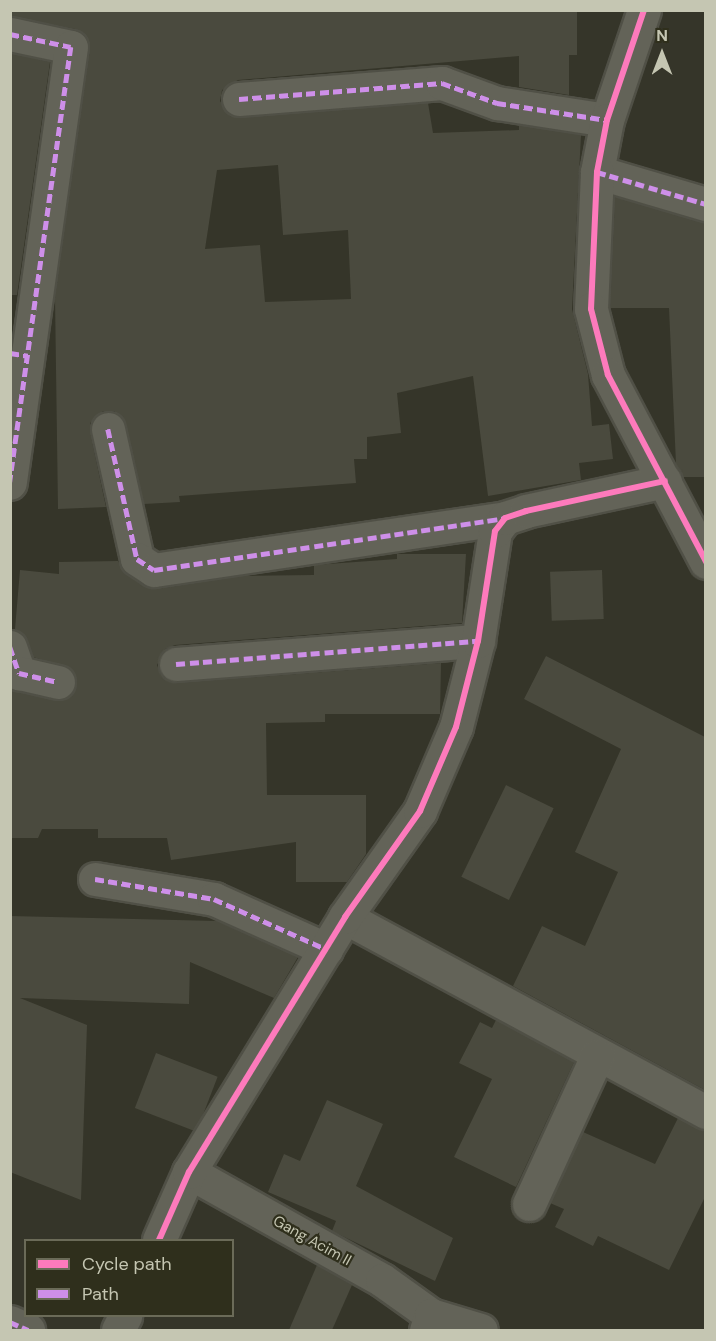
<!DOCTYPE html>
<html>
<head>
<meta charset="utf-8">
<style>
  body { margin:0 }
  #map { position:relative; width:716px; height:1341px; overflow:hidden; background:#353529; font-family:"DM Sans",sans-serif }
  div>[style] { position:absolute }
  .building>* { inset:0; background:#4a4a3e; transform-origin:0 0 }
  .roads { filter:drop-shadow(2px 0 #505046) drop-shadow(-2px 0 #505046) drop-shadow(0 2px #505046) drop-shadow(0 -2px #505046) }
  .minor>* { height:33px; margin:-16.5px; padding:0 16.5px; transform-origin:16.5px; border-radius:16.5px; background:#636358 }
  .tertiary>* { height:33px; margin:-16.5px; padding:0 16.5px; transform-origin:16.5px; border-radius:16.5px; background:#636358 }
  .quiet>* { height:4.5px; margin-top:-2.25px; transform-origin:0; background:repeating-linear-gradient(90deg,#ce8fe9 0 9px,transparent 0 13.5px) }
  .cycleway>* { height:6px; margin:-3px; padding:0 3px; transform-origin:3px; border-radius:3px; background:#fd7abc }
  span { translate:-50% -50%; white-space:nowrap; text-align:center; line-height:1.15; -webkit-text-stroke:4.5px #2f2f1c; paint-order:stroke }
  .street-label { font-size:15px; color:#c5c6b2 }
  .frame { position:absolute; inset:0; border:12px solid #c5c6b2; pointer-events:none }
  .legend { position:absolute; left:24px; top:1239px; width:210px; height:78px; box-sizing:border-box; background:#2f2f1c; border:2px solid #6b6b58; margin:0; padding:8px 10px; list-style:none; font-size:18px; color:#c5c6b2 }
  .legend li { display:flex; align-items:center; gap:12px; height:30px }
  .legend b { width:30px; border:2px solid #6b6b58 }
  .north { position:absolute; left:632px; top:24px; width:60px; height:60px; -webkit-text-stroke:4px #2f2f1c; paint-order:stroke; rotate:0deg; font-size:16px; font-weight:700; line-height:24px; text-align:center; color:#c5c6b2 }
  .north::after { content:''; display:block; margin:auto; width:21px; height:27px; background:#c5c6b2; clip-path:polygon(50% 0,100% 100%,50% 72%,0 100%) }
</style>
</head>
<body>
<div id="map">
  <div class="building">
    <i style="clip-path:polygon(evenodd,10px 10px,577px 10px,577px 55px,569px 55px,569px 95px,519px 87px,519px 56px,238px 80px,222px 90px,220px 101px,230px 116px,240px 118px,428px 103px,433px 133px,519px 130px,519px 125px,581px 135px,572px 309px,588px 374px,592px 426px,609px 424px,613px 459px,579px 463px,581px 480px,488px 496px,473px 376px,397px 393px,401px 433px,367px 437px,367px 459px,354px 459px,356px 483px,179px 496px,180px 502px,144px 504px,126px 424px,114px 411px,103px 411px,90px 423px,90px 432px,106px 507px,58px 509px,55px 298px,90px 49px,84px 33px,75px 29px,10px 16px,10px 10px,278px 165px,283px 235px,348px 230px,351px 299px,265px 302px,260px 245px,205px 249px,217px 170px,278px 165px)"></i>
    <i style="clip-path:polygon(10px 53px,50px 62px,17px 295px,10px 295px)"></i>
    <i style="clip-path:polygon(615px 197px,705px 222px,705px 477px,683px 477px,676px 464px,669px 308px,610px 308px)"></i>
    <i style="clip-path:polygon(397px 554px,466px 554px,462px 623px,175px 645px,165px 649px,157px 665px,161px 675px,177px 683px,441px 663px,440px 714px,325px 714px,325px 722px,266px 723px,267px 795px,366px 795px,366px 854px,347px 882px,296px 882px,296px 842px,171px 860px,167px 838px,98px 838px,98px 829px,42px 829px,38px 838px,10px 838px,10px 689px,63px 700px,76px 686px,70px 668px,33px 657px,27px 640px,15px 629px,20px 570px,59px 574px,59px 562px,118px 561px,127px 575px,157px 589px,243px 576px,314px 575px,314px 565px,397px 559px)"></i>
    <i style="left:602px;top:570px;width:49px;height:52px;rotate:88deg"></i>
    <i style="clip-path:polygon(546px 656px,705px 737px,705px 1090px,513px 986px,542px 926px,585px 946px,618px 872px,575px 852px,621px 749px,524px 699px)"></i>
    <i style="left:506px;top:785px;width:53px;height:102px;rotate:26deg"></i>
    <i style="clip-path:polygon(10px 916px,217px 921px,298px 957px,274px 998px,190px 962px,189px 1004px,20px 998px,87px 1025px,81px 1200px,10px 1172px)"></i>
    <i style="clip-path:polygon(496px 1020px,574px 1062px,516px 1187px,454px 1157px,492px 1079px,459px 1063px,480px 1022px,492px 1028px)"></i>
    <i style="left:156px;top:1053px;width:66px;height:59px;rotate:21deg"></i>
    <i style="clip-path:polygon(327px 1100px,383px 1124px,356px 1186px,453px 1238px,435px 1281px,332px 1231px,336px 1221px,268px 1192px,284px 1154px,300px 1161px)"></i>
    <i style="clip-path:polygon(678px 1118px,705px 1131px,705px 1197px,669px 1270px,598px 1236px,593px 1246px,555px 1227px,564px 1209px,550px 1203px,583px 1132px,655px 1164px)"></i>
    <i style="clip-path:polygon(317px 1265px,352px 1285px,332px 1330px,289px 1330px)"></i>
  </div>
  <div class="roads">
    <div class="minor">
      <i style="left:10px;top:34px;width:62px;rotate:12deg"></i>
      <i style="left:71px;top:47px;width:440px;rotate:98deg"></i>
      <i style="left:239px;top:99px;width:204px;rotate:-4.5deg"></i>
      <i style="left:442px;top:83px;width:59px;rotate:20deg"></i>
      <i style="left:497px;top:103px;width:111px;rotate:8.8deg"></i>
      <i style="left:597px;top:172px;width:114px;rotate:16.4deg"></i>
      <i style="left:108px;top:429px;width:133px;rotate:77.4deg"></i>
      <i style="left:137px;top:559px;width:20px;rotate:33deg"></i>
      <i style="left:154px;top:570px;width:355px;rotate:-8.4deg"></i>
      <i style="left:10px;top:647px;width:28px;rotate:71deg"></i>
      <i style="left:19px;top:673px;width:40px;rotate:13deg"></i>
      <i style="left:176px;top:664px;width:303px;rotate:-4.4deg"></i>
      <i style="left:95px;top:879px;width:121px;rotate:9.5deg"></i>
      <i style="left:214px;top:899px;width:123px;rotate:24.1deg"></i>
      <i style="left:345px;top:917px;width:410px;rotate:28.4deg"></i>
      <i style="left:189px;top:1172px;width:221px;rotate:29.2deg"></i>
      <i style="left:382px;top:1280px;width:60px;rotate:35.5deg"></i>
      <i style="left:431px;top:1315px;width:16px;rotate:108deg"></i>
      <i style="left:529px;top:1204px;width:163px;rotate:-65.3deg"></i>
      <i style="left:159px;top:1240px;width:74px;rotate:-66.2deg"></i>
      <i style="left:189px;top:1172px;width:299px;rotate:-58.5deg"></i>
      <i style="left:345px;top:917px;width:130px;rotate:-54.7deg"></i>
      <i style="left:420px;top:811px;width:91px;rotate:-66.8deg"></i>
      <i style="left:456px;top:727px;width:89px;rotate:-75.7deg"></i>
      <i style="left:478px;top:641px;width:111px;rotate:-81.2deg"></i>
      <i style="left:495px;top:531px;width:16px;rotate:-52deg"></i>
      <i style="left:505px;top:518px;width:22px;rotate:-18deg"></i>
      <i style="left:526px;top:511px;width:142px;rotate:-12.2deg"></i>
      <i style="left:431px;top:1315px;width:52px;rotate:16.7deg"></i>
      <i style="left:10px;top:1322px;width:20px;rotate:24deg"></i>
      <i style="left:118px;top:1330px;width:16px;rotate:-63deg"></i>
    </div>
    <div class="tertiary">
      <i style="left:644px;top:10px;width:116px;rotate:108.6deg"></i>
      <i style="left:607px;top:120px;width:53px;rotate:100.9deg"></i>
      <i style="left:597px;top:172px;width:137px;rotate:92.5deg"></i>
      <i style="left:591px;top:309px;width:68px;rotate:75.6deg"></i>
      <i style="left:608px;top:375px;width:211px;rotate:62.3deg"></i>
    </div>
  </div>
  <div class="quiet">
    <i style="left:10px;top:34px;width:62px;rotate:12deg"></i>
    <i style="left:71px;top:47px;width:440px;rotate:98deg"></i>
    <i style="left:239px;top:99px;width:204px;rotate:-4.5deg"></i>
    <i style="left:442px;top:83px;width:59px;rotate:20deg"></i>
    <i style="left:497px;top:103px;width:111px;rotate:8.8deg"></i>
    <i style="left:597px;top:172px;width:114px;rotate:16.4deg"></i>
    <i style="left:10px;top:353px;width:18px;rotate:9deg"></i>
    <i style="left:108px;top:429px;width:133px;rotate:77.4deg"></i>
    <i style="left:137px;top:559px;width:20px;rotate:33deg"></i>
    <i style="left:154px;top:570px;width:355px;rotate:-8.4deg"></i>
    <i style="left:10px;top:647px;width:28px;rotate:71deg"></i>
    <i style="left:19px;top:673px;width:40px;rotate:13deg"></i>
    <i style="left:176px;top:664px;width:303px;rotate:-4.4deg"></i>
    <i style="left:95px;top:879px;width:121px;rotate:9.5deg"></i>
    <i style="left:214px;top:899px;width:123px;rotate:24.1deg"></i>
    <i style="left:10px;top:1322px;width:20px;rotate:24deg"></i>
  </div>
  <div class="cycleway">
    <i style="left:644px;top:10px;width:116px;rotate:108.6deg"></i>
    <i style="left:607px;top:120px;width:53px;rotate:100.9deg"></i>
    <i style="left:597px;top:172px;width:137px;rotate:92.5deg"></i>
    <i style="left:591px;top:309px;width:68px;rotate:75.6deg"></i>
    <i style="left:608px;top:375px;width:211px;rotate:62.3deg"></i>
    <i style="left:159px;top:1240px;width:74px;rotate:-66.2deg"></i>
    <i style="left:189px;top:1172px;width:299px;rotate:-58.5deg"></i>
    <i style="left:345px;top:917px;width:130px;rotate:-54.7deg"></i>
    <i style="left:420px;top:811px;width:91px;rotate:-66.8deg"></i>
    <i style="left:456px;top:727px;width:89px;rotate:-75.7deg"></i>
    <i style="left:478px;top:641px;width:111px;rotate:-81.2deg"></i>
    <i style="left:495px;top:531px;width:16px;rotate:-52deg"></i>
    <i style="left:505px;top:518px;width:22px;rotate:-18deg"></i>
    <i style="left:526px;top:511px;width:142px;rotate:-12.2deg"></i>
  </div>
  <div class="street-label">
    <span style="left:312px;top:1241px;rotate:29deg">Gang Acim II</span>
  </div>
  <div class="frame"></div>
  <ul class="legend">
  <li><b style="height:8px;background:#fd7abc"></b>Cycle path</li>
  <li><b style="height:8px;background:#ce8fe9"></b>Path</li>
  </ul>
  <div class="north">N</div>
</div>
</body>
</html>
